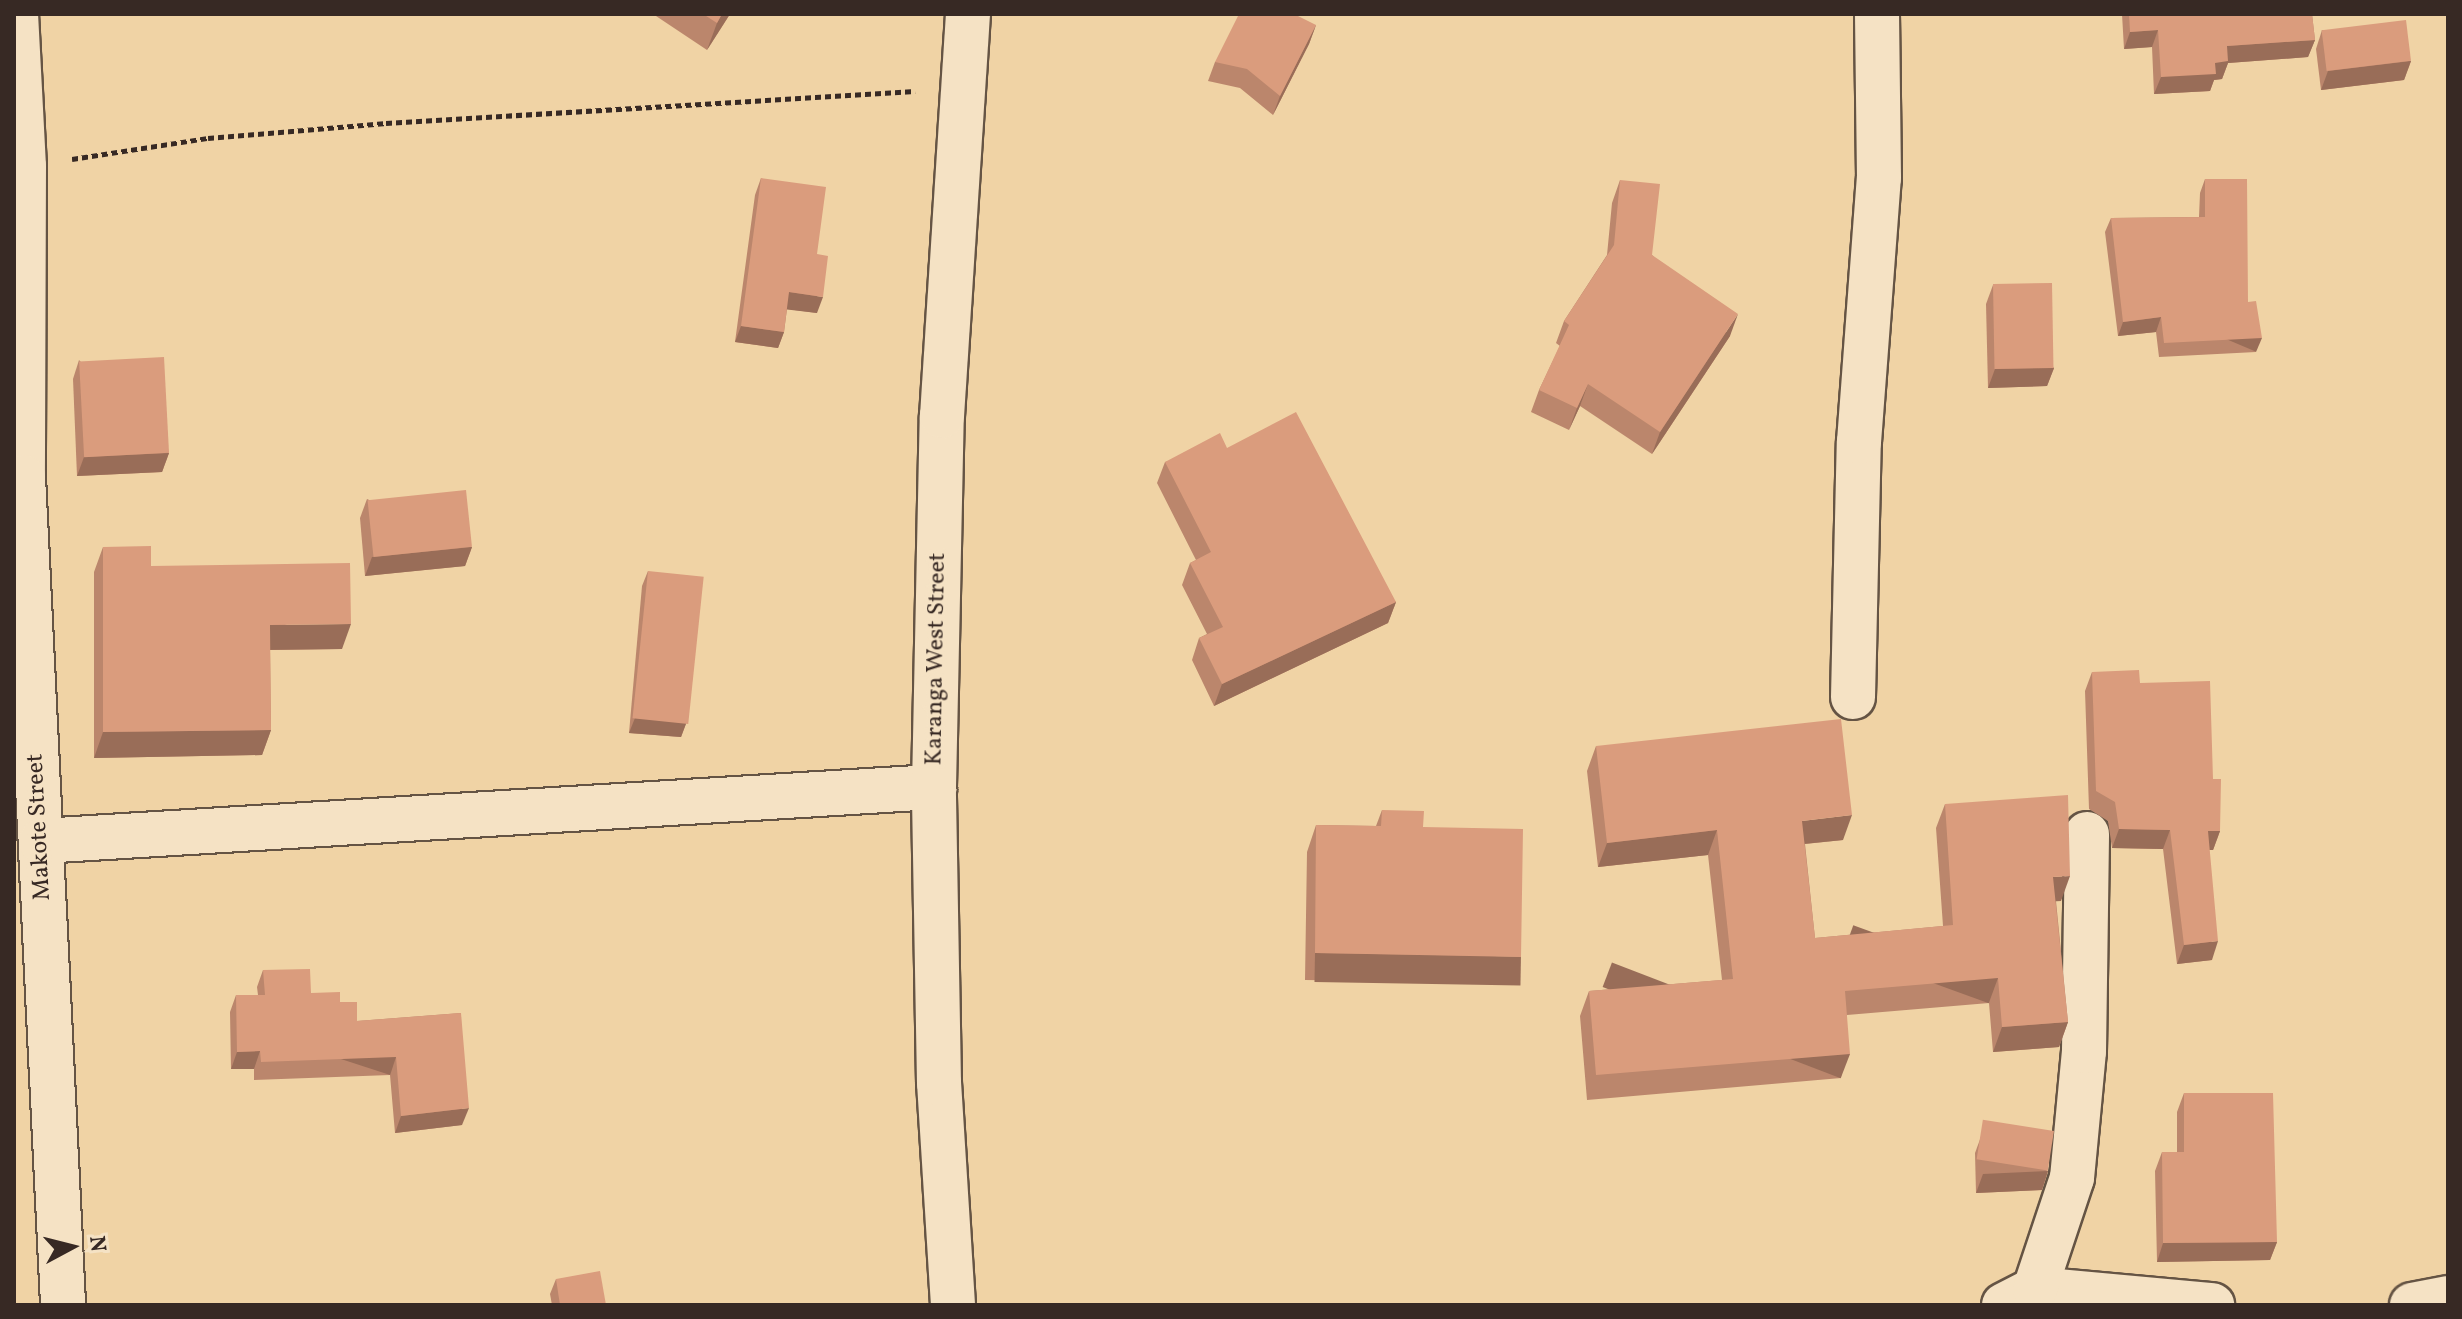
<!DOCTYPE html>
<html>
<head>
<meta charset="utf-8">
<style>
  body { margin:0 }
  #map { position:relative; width:2462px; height:1319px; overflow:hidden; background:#f0d3a5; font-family:Vollkorn,serif }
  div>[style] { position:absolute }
  .path>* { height:5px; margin-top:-2.5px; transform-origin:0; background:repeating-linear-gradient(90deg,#372924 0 6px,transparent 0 10px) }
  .roads { filter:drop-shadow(2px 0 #655444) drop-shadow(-2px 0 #655444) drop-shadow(0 2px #655444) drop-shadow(0 -2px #655444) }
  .minor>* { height:44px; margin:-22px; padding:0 22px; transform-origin:22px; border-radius:22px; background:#f5e2c4 }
  .wall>* { inset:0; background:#bb866c }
  .shaded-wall>* { inset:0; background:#996d58; transform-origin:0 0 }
  .building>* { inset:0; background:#da9c7d; transform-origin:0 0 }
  span { translate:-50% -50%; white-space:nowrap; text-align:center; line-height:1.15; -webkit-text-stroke:8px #f5e2c4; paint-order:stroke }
  .street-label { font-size:24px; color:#372924 }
  .frame { position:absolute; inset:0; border:16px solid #372924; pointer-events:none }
  .north { position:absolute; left:32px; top:1207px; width:80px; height:80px; -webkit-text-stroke:6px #f5e2c4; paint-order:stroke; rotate:83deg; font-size:22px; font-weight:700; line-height:32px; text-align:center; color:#372924 }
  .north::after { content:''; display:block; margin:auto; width:28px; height:36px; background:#372924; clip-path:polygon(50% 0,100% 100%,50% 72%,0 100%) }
</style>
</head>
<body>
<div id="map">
  <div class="path">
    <i style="left:72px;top:159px;width:138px;rotate:-8.8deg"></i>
    <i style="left:208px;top:138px;width:179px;rotate:-4.8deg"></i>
    <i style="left:386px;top:123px;width:530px;rotate:-3.46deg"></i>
  </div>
  <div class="roads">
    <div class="minor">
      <i style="left:16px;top:14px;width:152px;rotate:87deg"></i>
      <i style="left:24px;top:166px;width:311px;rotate:90.2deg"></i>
      <i style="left:23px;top:477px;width:829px;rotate:87.23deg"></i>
      <i style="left:1853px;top:697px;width:255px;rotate:-88.7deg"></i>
      <i style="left:1859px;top:442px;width:265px;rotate:-85.7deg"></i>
      <i style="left:1879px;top:178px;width:164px;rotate:-90.7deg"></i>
      <i style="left:41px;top:841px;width:895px;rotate:-3.46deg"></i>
      <i style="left:2035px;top:1289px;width:178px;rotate:5.2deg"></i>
      <i style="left:953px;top:1305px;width:222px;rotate:-93.6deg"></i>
      <i style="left:939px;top:1083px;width:296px;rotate:-91deg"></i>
      <i style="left:934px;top:787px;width:371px;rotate:-88.8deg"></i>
      <i style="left:942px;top:416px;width:403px;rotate:-86.3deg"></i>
      <i style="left:2004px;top:1305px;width:35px;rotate:-27deg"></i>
      <i style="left:2035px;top:1289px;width:117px;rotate:-71.6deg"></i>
      <i style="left:2072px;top:1178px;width:128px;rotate:-84.6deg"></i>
      <i style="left:2084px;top:1051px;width:217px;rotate:-89.2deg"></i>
      <i style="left:2412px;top:1305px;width:37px;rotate:-11deg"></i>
    </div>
  </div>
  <div class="wall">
    <i style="clip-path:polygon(653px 14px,730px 14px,707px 50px)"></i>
    <i style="clip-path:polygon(2122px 14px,2312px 14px,2315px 40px,2308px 57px,2228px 63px,2222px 79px,2214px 80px,2210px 91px,2154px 94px,2152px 47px,2124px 49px)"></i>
    <i style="clip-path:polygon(1316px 25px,1309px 44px,1273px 115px,1240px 88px,1208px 81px,1215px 62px)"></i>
    <i style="clip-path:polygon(2322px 30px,2411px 61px,2404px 80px,2321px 90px,2316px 49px)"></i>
    <i style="clip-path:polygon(761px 178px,817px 254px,817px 313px,787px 309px,784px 332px,778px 348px,735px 342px,755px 195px)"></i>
    <i style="clip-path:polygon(2205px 179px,2248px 302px,2256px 352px,2159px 357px,2156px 332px,2118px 336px,2105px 232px,2111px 218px,2199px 217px,2200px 193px)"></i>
    <i style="clip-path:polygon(1620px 180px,1652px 255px,1730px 336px,1652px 454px,1580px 406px,1569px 430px,1531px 412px,1539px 390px,1560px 346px,1556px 343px,1564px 321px,1607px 255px,1612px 203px)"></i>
    <i style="clip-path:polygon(1993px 285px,2054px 368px,2047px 386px,1988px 388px,1986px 304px)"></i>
    <i style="clip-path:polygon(79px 360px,169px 453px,162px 472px,77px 476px,73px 379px)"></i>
    <i style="clip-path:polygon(1227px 448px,1396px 602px,1388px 623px,1214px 706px,1192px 660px,1199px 638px,1207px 634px,1182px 585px,1190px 563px,1196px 560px,1157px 483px,1165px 462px)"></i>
    <i style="clip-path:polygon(367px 499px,472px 547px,465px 566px,365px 576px,360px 518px)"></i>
    <i style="clip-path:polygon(103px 547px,151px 566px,342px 649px,270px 650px,271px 730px,262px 755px,94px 758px,94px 572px)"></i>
    <i style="clip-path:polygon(648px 571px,687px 721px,681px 737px,629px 733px,642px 586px)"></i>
    <i style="clip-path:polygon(2092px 672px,2140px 683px,2213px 779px,2220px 831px,2213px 850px,2209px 850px,2212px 960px,2177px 964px,2163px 849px,2112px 848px,2108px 821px,2089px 809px,2085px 691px)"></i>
    <i style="clip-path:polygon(1596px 746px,1843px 840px,1805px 844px,1815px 938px,1943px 926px,1936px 828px,1945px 804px,2061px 901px,2056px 901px,2068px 1022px,2059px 1047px,1993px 1052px,1989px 1003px,1847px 1015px,1841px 1078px,1587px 1100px,1580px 1016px,1589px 991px,1722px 980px,1708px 855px,1598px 867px,1587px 771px)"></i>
    <i style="clip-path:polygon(1382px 810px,1423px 827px,1511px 983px,1305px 980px,1307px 852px,1316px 825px,1376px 826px)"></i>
    <i style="clip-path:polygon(263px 970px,311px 993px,340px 1002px,357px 1021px,461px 1013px,462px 1125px,395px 1133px,390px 1075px,254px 1080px,254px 1069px,231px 1069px,230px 1012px,236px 995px,258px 995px,257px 987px)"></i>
    <i style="clip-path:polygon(2184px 1093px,2277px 1242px,2270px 1260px,2157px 1262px,2155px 1171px,2162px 1152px,2177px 1152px,2177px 1112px)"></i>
    <i style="clip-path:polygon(1982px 1134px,2048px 1171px,2042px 1190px,1976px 1193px,1975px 1153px)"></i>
    <i style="clip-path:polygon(556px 1279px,606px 1305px,552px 1305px,550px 1294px)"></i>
  </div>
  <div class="shaded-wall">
    <i style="clip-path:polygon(722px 14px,730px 14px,707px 50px,717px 23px)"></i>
    <i style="clip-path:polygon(1316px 25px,1309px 44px,1273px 115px,1280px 96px)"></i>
    <i style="clip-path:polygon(2158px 30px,2152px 47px,2124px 49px,2130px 32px)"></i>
    <i style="clip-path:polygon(2315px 40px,2308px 57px,2228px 63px,2222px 79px,2214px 80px,2210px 91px,2154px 94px,2161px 77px,2215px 63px,2227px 46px)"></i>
    <i style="clip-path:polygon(2411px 61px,2404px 80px,2321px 90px,2328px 71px)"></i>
    <i style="clip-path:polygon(789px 292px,823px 297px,817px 313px,783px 309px)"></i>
    <i style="clip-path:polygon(1738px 314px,1730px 336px,1652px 454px,1660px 432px)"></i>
    <i style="clip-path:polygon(2161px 317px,2156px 332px,2118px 336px,2123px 322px)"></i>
    <i style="clip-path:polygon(741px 326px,784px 332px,778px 348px,735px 342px)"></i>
    <i style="left:2262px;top:338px;width:15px;height:98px;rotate:113deg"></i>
    <i style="clip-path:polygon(2054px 368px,2047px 386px,1988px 388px,1995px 369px)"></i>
    <i style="clip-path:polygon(1588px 384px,1580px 406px,1569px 430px,1577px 408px)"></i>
    <i style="clip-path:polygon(169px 453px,162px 472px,77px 476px,84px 457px)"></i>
    <i style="clip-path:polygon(472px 547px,465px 566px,365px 576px,372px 557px)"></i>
    <i style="clip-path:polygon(1396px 602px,1388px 623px,1214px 706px,1222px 684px)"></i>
    <i style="clip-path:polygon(351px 624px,342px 649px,260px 650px,270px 625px)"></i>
    <i style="clip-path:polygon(635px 718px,687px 721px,681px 737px,629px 733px)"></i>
    <i style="clip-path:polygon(271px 730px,262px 755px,94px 758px,103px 732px)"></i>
    <i style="clip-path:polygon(1852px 815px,1843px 840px,1793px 845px,1802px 821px)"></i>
    <i style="clip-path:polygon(2119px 829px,2170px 830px,2163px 849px,2112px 848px)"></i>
    <i style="clip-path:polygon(1717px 830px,1708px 855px,1598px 867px,1607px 843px)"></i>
    <i style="clip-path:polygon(2208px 831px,2220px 831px,2213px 850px,2201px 850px)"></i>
    <i style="clip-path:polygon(2070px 876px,2061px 901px,2044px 902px,2053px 877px)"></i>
    <i style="clip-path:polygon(2218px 941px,2212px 960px,2177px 964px,2184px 945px)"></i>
    <i style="left:1315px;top:953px;width:206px;height:29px;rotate:1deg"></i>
    <i style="left:1998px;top:978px;width:27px;height:154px;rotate:110deg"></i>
    <i style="clip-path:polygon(2068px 1022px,2059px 1047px,1993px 1052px,2002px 1027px)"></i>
    <i style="clip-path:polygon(260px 1051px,254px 1069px,231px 1069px,237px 1052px)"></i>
    <i style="left:1850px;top:1054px;width:26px;height:255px;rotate:111deg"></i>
    <i style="left:396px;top:1057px;width:19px;height:135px;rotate:108deg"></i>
    <i style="clip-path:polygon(469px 1108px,462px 1125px,395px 1133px,401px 1116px)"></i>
    <i style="clip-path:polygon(2048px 1171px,2042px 1190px,1976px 1193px,1983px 1174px)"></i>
    <i style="clip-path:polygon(2277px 1242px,2270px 1260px,2157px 1262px,2163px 1243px)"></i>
  </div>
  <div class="building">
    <i style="clip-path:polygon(703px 14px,722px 14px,717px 23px)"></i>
    <i style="clip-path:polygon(1239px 14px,1294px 14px,1316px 25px,1280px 96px,1247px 69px,1215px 62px)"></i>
    <i style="clip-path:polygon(2129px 14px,2312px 14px,2315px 40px,2227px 46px,2228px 61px,2215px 63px,2216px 74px,2161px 77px,2158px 30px,2130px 32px)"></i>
    <i style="left:2406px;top:20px;width:41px;height:85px;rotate:83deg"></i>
    <i style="clip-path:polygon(761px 178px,826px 187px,817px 254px,828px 256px,823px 297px,789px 292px,784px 332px,741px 326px)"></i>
    <i style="clip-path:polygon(2205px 179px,2247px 179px,2248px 302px,2256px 301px,2262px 338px,2164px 343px,2161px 317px,2123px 322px,2111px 218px,2205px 217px)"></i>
    <i style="clip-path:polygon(1620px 180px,1660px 184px,1652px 255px,1738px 314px,1660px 432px,1588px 384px,1577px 408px,1539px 390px,1569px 325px,1564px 321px,1614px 245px)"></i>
    <i style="left:2052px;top:283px;width:85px;height:59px;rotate:89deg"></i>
    <i style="left:164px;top:357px;width:96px;height:85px;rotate:87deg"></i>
    <i style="clip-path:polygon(1296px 412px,1396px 602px,1222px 684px,1199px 638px,1223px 627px,1190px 563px,1211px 552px,1165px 462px,1220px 433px,1227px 448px)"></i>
    <i style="left:466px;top:490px;width:57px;height:99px;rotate:84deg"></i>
    <i style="clip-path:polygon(151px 546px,151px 566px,350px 563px,351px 624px,270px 625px,271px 730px,103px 732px,103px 547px)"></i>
    <i style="left:648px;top:571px;width:56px;height:148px;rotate:6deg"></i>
    <i style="clip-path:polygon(2139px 670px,2140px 683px,2210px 681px,2213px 779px,2221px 779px,2220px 831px,2208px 831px,2218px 941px,2184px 945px,2170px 830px,2119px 829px,2115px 802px,2096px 791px,2092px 672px)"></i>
    <i style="clip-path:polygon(1841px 719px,1852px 815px,1802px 821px,1815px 938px,1953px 925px,1945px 804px,2068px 795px,2070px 876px,2053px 877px,2068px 1022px,2002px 1027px,1998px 978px,1845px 991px,1850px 1054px,1596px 1075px,1589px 991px,1733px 979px,1717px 830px,1607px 843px,1596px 746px)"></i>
    <i style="clip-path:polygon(1382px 810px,1424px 811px,1423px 827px,1523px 829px,1521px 957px,1315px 953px,1316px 825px,1381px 826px)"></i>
    <i style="clip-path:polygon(310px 969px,311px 993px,340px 992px,340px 1002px,357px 1002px,357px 1021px,461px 1013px,469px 1108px,401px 1116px,396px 1057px,261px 1062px,260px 1051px,237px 1052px,236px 995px,265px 995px,263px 970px)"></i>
    <i style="clip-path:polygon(2184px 1093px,2273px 1093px,2277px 1242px,2163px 1243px,2162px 1152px,2184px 1152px)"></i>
    <i style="left:2054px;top:1131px;width:40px;height:72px;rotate:99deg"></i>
    <i style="clip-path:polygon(600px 1271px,606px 1305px,560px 1305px,556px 1279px)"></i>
  </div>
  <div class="street-label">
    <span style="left:937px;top:659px;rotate:-89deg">Karanga West Street</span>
    <span style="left:40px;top:827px;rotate:-93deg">Makote Street</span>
  </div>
  <div class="frame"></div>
  <div class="north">N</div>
</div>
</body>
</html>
